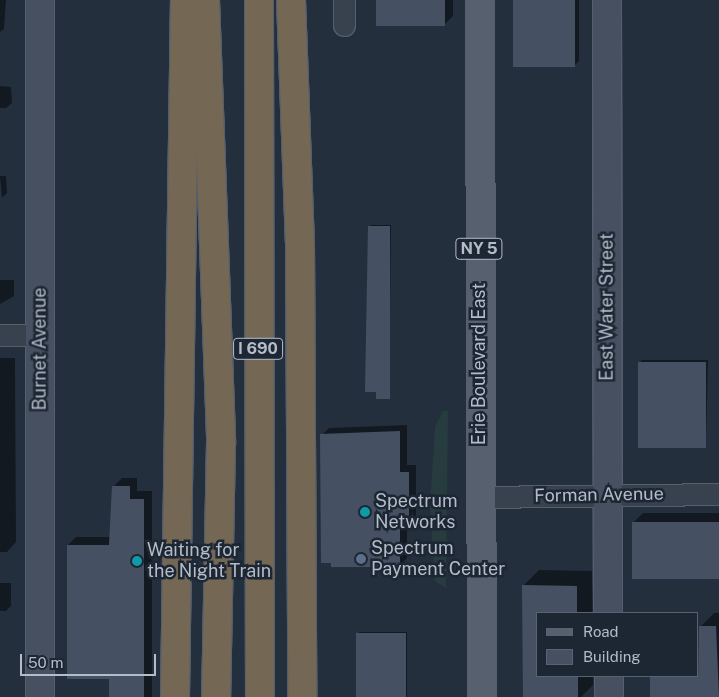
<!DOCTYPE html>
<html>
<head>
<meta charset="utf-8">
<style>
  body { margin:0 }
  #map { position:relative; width:719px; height:697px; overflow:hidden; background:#242f3e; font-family:"Public Sans",sans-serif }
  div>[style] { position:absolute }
  .green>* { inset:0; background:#263c3f }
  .shadow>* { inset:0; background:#0007; transform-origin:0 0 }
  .building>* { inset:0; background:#455162; transform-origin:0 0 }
  .roads { filter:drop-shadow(1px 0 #565f6c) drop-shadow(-1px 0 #565f6c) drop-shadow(0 1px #565f6c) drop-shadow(0 -1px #565f6c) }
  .street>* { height:21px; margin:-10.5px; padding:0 10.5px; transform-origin:10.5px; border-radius:10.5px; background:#38414e }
  .secondary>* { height:28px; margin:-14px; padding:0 14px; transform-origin:14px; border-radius:14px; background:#465061 }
  .primary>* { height:28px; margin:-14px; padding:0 14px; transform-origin:14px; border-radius:14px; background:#56606e }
  .highway>* { height:28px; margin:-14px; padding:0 14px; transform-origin:14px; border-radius:14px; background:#746855 }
  .dots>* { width:14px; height:14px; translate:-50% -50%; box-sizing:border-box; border:2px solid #1d2633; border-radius:50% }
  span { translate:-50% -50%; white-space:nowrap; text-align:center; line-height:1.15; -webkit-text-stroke:5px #1d2633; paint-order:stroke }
  .shield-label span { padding:1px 4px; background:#1d2633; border:1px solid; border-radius:4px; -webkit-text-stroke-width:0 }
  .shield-label { font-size:16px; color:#b4bcc9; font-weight:700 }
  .street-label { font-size:18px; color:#b4bcc9 }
  .poi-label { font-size:18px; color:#b4bcc9 }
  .left { translate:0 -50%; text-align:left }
  .legend { position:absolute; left:536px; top:612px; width:162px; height:65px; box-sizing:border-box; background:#1d2633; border:1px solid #59626f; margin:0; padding:6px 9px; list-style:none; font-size:15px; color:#b4bcc9 }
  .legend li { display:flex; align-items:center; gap:10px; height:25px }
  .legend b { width:25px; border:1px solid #59626f }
  .scale { position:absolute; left:20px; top:654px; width:136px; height:22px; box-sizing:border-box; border:2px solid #b4bcc9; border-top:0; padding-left:6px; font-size:15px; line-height:18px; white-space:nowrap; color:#b4bcc9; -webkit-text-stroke:4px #1d2633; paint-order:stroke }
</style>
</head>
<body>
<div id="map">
  <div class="green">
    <i style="clip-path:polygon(443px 411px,448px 411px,446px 588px,435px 581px,430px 506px,435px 427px)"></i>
  </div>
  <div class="shadow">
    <i style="clip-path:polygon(0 0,6px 0,4px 29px,0 32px)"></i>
    <i style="clip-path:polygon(377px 0,453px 0,453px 16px,444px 25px)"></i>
    <i style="clip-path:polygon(514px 0,579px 0,579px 61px,574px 66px)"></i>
    <i style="clip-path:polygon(0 86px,11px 87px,12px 103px,6px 108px,0 108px)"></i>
    <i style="clip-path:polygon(0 176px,6px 176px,7px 193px,2px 198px)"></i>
    <i style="clip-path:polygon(371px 225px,391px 225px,389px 397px,377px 391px)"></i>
    <i style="clip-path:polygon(0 280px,14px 280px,14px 296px,0 304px)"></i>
    <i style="clip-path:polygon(0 358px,15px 358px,16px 542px,7px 552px,0 552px)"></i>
    <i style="clip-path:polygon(642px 360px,708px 360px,706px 446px,640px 362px)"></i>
    <i style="clip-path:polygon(407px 425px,407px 465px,416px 465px,416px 517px,407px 524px,407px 558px,400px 566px,322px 435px,329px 428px)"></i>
    <i style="clip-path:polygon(122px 478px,137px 478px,137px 491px,152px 491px,152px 697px,110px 697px,111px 678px,68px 545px,76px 537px,110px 537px,114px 486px)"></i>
    <i style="clip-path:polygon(643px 513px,719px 513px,719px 577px,633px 523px)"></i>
    <i style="clip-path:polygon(539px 570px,592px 571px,593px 613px,538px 613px,538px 676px,593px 676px,593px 685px,581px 697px,525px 697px,523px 586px)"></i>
    <i style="clip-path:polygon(0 583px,11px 583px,11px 606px,6px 611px,0 611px)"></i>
    <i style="clip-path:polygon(714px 613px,719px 613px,719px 697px,652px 697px,651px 676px,698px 676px,700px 627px)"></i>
    <i style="left:359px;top:632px;width:48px;height:65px"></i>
  </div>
  <div class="building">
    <i style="left:376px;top:0;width:69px;height:26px"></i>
    <i style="left:513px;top:0;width:62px;height:67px"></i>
    <i style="clip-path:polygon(368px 226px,390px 226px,390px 399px,376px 399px,376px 392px,365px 392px)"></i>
    <i style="left:638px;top:362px;width:68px;height:86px"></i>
    <i style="clip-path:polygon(400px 431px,400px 472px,409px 472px,409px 525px,400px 525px,400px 567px,331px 567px,331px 563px,321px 563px,320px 434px)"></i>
    <i style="clip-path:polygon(112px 486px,130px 486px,130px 499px,144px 499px,144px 697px,109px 697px,109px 679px,67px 679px,67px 545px,109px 545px)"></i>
    <i style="left:632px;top:522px;width:87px;height:57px"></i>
    <i style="clip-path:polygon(522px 585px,577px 586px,577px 613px,538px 613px,538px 676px,578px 676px,578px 697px,523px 697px)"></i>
    <i style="clip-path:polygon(699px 626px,716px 626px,719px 697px,650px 697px,650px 676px,698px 676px)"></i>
    <i style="left:356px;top:633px;width:50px;height:64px"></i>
  </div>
  <div class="roads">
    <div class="street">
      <i style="left:344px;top:25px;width:25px;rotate:-90deg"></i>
      <i style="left:0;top:335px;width:40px"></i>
      <i style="left:479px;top:497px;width:240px;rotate:-0.7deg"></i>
    </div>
    <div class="secondary">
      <i style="left:40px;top:0;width:697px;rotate:90deg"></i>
      <i style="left:607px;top:0;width:613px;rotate:89.91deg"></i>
      <i style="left:609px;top:676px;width:21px;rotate:90deg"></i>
    </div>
    <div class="primary">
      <i style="left:480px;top:0;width:697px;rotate:89.84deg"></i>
    </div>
    <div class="highway">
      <i style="left:205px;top:0;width:443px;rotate:87.9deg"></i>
      <i style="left:221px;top:443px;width:254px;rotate:91.1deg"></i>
      <i style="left:259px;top:0;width:697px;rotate:89.92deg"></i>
      <i style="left:291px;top:0;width:243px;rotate:87.9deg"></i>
      <i style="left:300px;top:243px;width:454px;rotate:89.7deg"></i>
      <i style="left:175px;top:697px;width:697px;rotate:-89.18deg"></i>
    </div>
  </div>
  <div class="dots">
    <i style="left:365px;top:512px;background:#0f9aa8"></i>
    <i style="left:361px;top:559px;background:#5c6f8a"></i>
    <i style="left:137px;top:561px;background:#0f9aa8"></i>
  </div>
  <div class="shield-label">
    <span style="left:479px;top:249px">NY 5</span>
    <span style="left:258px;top:349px">I 690</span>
  </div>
  <div class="street-label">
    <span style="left:607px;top:307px;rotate:-90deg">East Water Street</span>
    <span style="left:40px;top:349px;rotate:-90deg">Burnet Avenue</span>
    <span style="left:479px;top:364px;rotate:-90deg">Erie Boulevard East</span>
    <span style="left:599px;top:495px;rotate:-1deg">Forman Avenue</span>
  </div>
  <div class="poi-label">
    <span class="left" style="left:375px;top:512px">Spectrum<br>Networks</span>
    <span class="left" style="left:371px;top:559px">Spectrum<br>Payment Center</span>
    <span class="left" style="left:147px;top:561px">Waiting for<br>the Night Train</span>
  </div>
  <ul class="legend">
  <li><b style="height:6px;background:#56606e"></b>Road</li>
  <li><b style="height:14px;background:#455162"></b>Building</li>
  </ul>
  <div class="scale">50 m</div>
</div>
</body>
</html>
